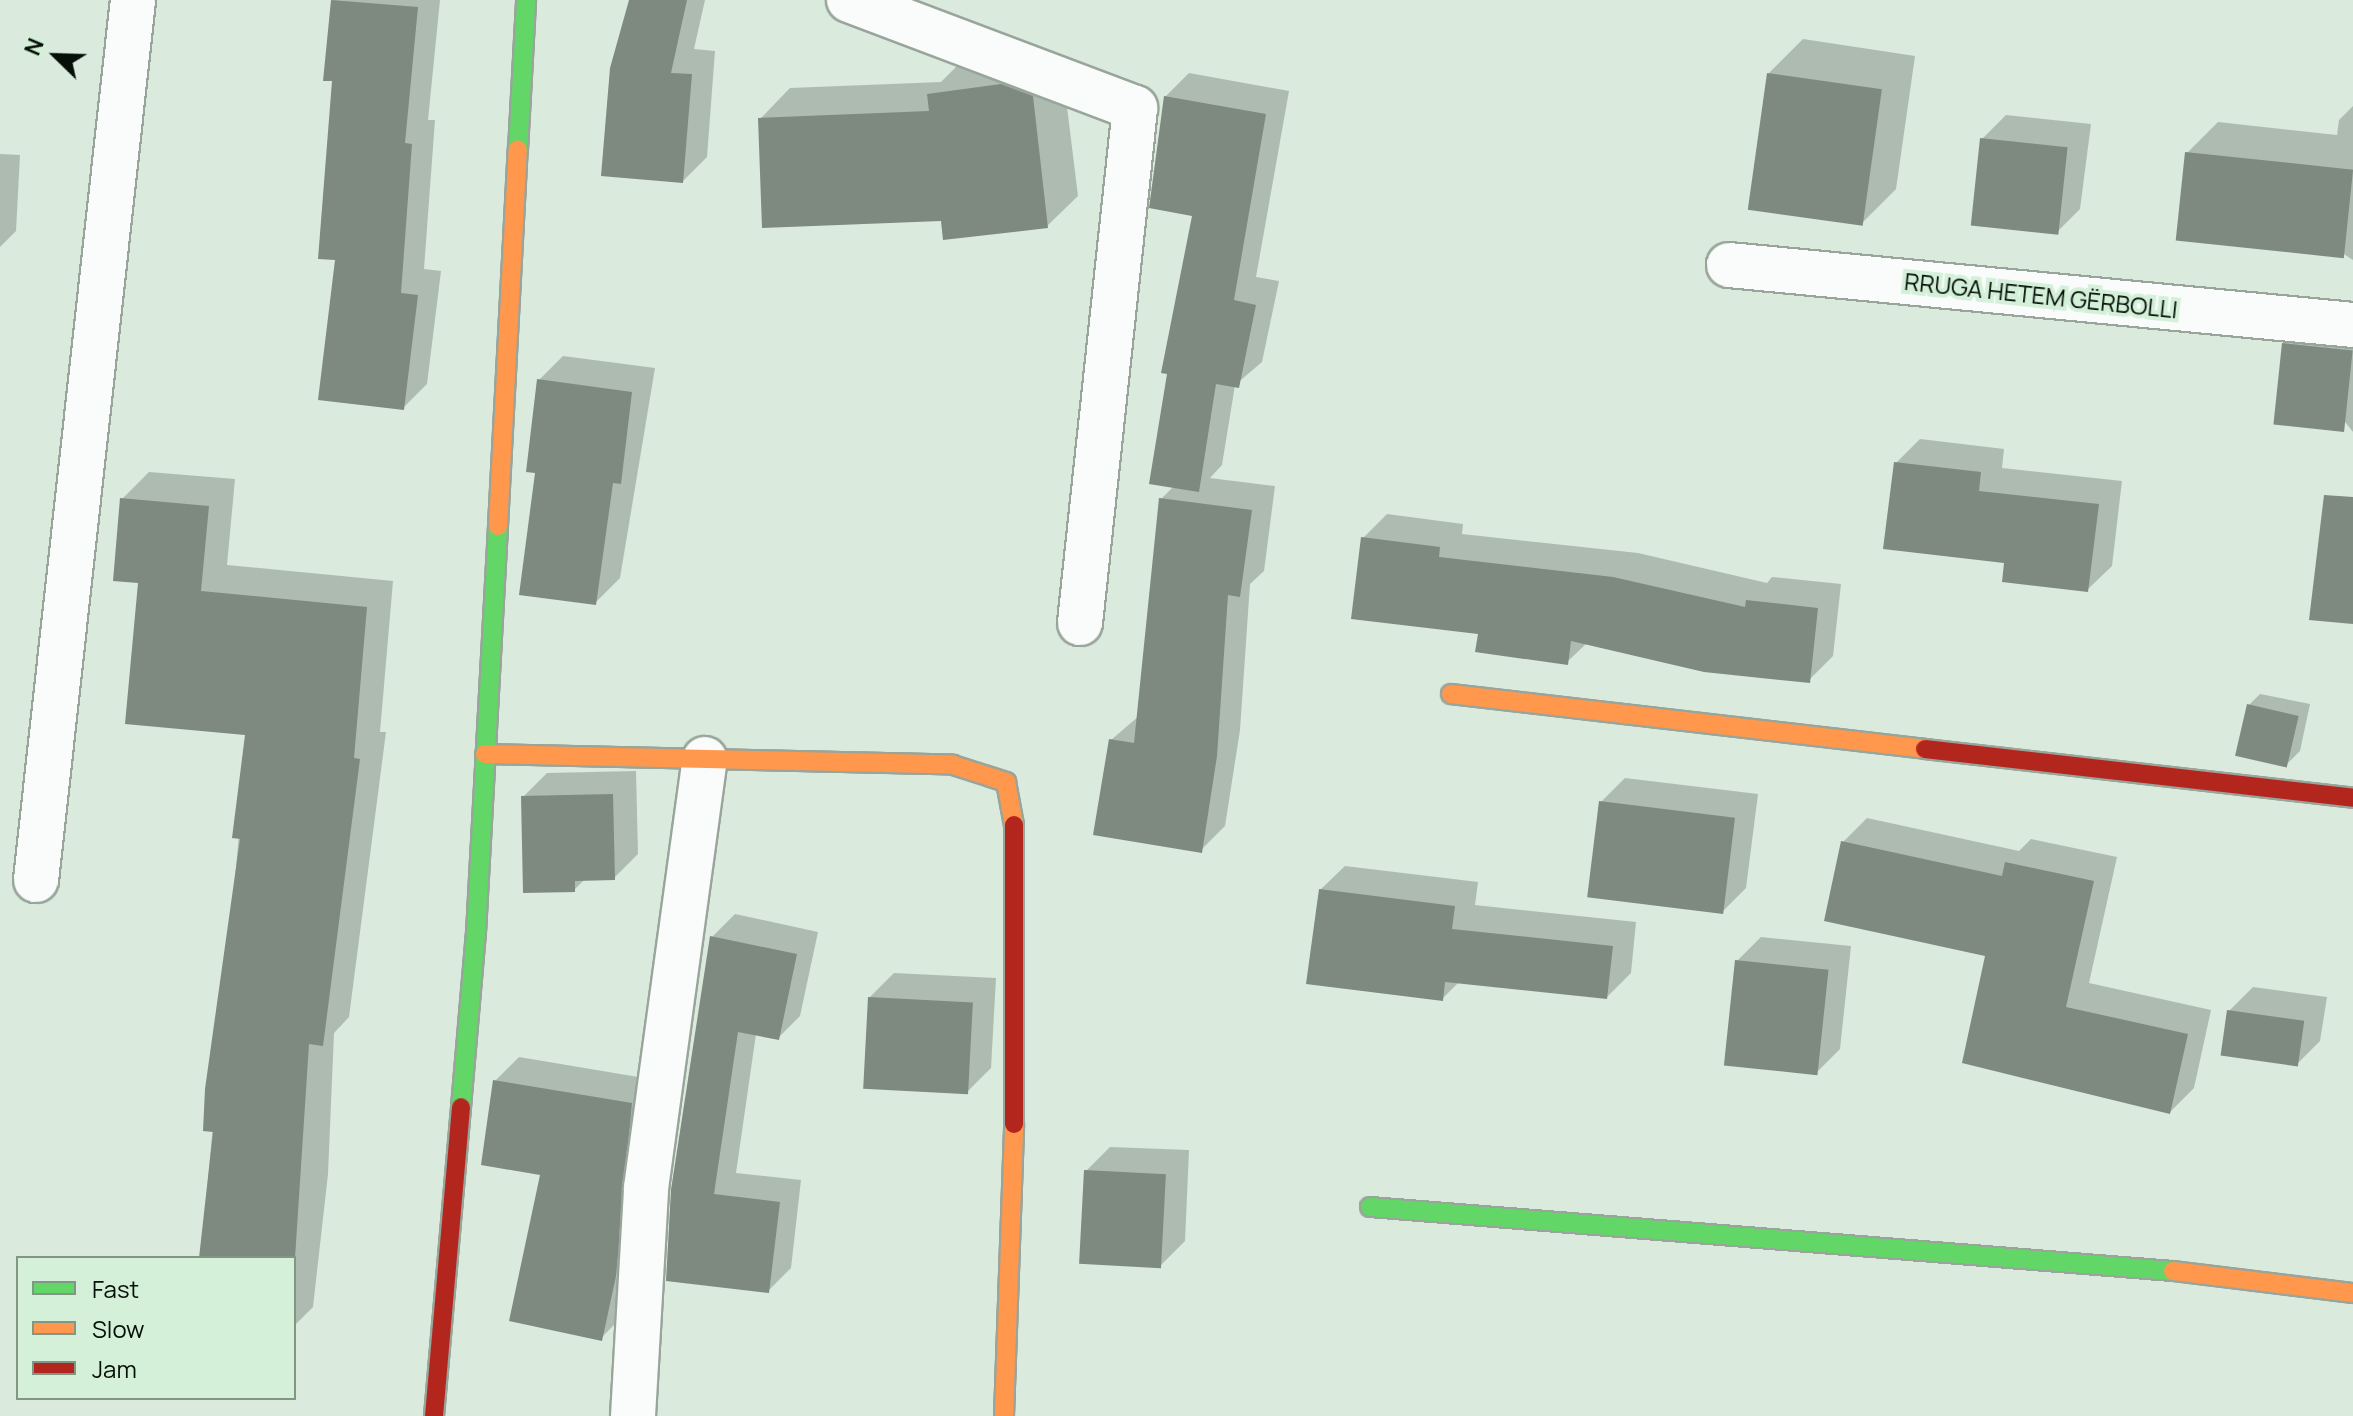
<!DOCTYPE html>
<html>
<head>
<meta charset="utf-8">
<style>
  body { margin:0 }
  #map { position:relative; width:2353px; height:1416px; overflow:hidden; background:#daeadd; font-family:Manrope,sans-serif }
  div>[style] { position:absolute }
  .shadow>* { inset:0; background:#0003 }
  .building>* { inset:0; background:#7e8980; transform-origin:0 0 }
  .roads { filter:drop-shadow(2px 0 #99a59b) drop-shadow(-2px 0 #99a59b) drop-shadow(0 2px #99a59b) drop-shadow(0 -2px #99a59b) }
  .street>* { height:44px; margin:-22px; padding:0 22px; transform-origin:22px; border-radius:22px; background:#f9fcfa }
  .fast>* { height:18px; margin:-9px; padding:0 9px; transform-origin:9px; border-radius:9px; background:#63d668 }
  .slow>* { height:18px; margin:-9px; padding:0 9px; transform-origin:9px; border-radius:9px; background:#ff974d }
  .jam>* { height:18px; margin:-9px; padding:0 9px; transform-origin:9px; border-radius:9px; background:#b3261e }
  span { translate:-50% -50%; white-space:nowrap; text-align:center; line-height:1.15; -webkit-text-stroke:8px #d4f0d9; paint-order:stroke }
  .street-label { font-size:24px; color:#061008 }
  .legend { position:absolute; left:16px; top:1256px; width:280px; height:144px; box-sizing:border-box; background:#d4f0d9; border:2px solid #829685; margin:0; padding:10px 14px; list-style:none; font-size:24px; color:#061008 }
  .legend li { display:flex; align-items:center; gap:16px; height:40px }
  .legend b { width:40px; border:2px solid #829685 }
  .north { position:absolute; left:16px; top:16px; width:80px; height:80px; -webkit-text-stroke:6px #d4f0d9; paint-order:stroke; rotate:293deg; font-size:22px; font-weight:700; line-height:32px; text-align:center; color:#061008 }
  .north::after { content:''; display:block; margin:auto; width:28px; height:36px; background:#061008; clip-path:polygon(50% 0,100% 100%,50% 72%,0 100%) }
</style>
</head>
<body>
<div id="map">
  <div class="shadow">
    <i style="clip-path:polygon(333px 0,440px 0,428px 120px,435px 120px,424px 269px,441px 271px,427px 384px,403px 408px,338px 259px,334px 80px,325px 79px)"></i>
    <i style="clip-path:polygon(631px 0,705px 0,694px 49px,715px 51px,707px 157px,683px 181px)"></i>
    <i style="clip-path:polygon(1803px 39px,1915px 56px,1896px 189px,1861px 224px,1769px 73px)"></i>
    <i style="clip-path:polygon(959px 64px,1062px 66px,1078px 196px,1047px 226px,943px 218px,760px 119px,790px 88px,941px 82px)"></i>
    <i style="clip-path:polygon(1189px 73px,1289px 91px,1256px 277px,1279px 281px,1262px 362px,1235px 385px,1222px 465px,1210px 478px,1275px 486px,1264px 571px,1250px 584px,1240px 730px,1225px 826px,1201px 850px,1111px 740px,1139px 716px,1161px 499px,1174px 486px,1194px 214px,1165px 97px)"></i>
    <i style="clip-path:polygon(2353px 106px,2353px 260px,2187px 153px,2218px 122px,2337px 135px,2339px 120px)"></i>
    <i style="clip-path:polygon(2006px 115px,2091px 124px,2080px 209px,2056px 233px,1982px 139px)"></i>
    <i style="clip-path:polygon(0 154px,20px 155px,16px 231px,0 247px)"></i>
    <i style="clip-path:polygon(2309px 320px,2353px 322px,2353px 432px,2284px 344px)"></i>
    <i style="clip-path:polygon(563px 356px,655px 368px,620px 578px,596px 602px,538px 471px,539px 380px)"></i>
    <i style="clip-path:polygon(1920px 439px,2004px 449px,2002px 468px,2122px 481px,2112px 566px,2087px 590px,2006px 561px,1896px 463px)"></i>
    <i style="clip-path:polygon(149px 472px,235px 479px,227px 565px,393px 581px,380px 732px,386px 732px,349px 1017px,334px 1033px,328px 1174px,313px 1307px,294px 1326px,294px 1258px,201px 1258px,248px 733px,140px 581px,122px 499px)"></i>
    <i style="clip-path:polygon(1387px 514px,1463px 524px,1462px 534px,1638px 553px,1767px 583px,1772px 577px,1841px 584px,1833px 656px,1809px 680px,1587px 643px,1567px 662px,1480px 633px,1363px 538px)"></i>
    <i style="clip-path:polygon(2260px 694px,2310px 704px,2300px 751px,2288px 763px,2249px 705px)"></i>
    <i style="clip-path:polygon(636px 771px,638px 854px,614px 878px,585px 879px,574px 890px,523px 797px,547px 773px)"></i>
    <i style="clip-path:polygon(1625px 778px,1758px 794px,1746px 888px,1722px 912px,1601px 802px)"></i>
    <i style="clip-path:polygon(1867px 818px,2019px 851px,2031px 839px,2117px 857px,2089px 983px,2211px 1010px,2194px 1088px,2170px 1112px,1988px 954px,1843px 842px)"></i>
    <i style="clip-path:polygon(1345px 866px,1478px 882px,1475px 905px,1636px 922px,1631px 973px,1607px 997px,1460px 981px,1442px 999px,1320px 890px)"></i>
    <i style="clip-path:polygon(735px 914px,818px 932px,800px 1016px,778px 1038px,756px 1034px,736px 1173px,801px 1180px,791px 1268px,768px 1291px,668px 1279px,712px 937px)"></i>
    <i style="clip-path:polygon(1761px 937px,1851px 946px,1840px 1049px,1816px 1073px,1737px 961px)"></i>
    <i style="clip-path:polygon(894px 973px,996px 978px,991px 1068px,967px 1092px,870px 997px)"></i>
    <i style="clip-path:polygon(2253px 987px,2327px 997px,2320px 1041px,2296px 1065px,2229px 1011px)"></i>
    <i style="clip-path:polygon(519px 1057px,656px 1080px,625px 1314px,601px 1338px,542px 1173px,495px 1081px)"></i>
    <i style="clip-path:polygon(1110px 1147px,1189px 1150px,1185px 1241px,1161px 1265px,1086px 1171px)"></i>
  </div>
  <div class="building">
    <i style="clip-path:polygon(331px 0,418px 7px,405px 143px,412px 144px,401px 293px,418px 295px,404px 410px,318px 400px,335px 260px,318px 259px,332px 81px,323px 81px)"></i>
    <i style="clip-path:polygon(629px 0,687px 0,671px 73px,692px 74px,683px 183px,601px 176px,610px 68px)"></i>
    <i style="left:1767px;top:73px;width:116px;height:138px;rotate:8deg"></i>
    <i style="clip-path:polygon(1001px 84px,1033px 96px,1048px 228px,943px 240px,941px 221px,762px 228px,758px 118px,929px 111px,927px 94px)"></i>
    <i style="clip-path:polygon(1164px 96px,1266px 114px,1234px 300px,1256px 305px,1239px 388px,1216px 384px,1199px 492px,1149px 484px,1167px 374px,1161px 373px,1192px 216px,1149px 208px)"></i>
    <i style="left:1980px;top:138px;width:88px;height:88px;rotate:6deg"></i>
    <i style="left:2185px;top:152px;width:169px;height:89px;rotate:6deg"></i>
    <i style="left:2282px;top:343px;width:71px;height:82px;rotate:6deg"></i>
    <i style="clip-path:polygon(537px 379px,632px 392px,621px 484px,613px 483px,596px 605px,519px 595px,535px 473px,526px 472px)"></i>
    <i style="clip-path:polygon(1894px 462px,1981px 472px,1979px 491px,2099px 504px,2088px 592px,2002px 582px,2004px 563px,1883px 549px)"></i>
    <i style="clip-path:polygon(2324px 495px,2353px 497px,2353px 624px,2309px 620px)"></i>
    <i style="clip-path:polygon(120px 498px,209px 506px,201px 591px,367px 607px,354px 758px,360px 759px,323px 1046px,309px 1044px,295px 1258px,199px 1258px,213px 1132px,203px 1131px,205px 1089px,240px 839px,232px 838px,245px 735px,125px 724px,138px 583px,113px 581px)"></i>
    <i style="clip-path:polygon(1159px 498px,1252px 510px,1240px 597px,1228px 595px,1217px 756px,1202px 853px,1093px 835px,1109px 739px,1134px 743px)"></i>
    <i style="clip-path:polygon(1361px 537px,1440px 547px,1439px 557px,1613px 577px,1745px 607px,1746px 600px,1818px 608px,1810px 683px,1704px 672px,1571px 641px,1568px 665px,1475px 652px,1478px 634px,1351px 619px)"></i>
    <i style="left:2247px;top:704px;width:53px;height:53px;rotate:13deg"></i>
    <i style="clip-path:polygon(613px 794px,615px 880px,575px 881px,575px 892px,523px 893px,521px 796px)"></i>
    <i style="left:1599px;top:801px;width:137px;height:97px;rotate:7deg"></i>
    <i style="clip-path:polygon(1841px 841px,2002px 876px,2005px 862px,2094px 881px,2066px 1007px,2188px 1034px,2170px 1114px,1962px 1063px,1985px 956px,1824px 921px)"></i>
    <i style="clip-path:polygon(1319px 889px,1455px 906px,1452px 929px,1613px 946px,1607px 999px,1445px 982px,1443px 1001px,1306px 984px)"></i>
    <i style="clip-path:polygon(710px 936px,797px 954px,779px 1040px,738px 1032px,714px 1194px,780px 1202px,769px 1293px,666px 1281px,671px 1190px)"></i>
    <i style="left:1735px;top:960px;width:94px;height:106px;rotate:6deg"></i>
    <i style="left:868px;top:997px;width:105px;height:92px;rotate:3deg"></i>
    <i style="left:2227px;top:1010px;width:78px;height:46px;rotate:8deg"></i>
    <i style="clip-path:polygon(493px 1080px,632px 1103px,616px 1276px,602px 1341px,509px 1321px,540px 1175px,481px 1165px)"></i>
    <i style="left:1084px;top:1170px;width:82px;height:94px;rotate:3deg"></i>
  </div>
  <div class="roads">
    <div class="street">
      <i style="left:849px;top:0;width:306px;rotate:20.7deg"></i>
      <i style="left:1135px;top:108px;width:518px;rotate:96.1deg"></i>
      <i style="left:1729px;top:265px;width:627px;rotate:5.49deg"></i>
      <i style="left:36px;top:880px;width:885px;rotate:-83.71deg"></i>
      <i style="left:633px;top:1416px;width:228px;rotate:-86.7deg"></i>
      <i style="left:646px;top:1188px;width:433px;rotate:-82.2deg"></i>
    </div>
    <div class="fast">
      <i style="left:518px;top:150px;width:150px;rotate:-86.9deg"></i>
      <i style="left:461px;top:1107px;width:175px;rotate:-85.1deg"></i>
      <i style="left:476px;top:933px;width:408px;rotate:-86.9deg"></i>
      <i style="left:1370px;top:1207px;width:806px;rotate:4.56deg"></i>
    </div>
    <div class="slow">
      <i style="left:498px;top:526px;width:377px;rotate:-87deg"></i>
      <i style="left:1451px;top:694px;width:477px;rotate:6.6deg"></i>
      <i style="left:485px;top:754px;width:468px;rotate:1.3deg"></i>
      <i style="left:953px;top:765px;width:56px;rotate:17.8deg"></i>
      <i style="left:1006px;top:782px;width:44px;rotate:79.5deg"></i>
      <i style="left:2173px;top:1271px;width:181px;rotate:7deg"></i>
      <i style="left:1004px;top:1416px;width:292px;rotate:-88deg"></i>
    </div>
    <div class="jam">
      <i style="left:1925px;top:749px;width:431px;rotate:6.5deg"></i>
      <i style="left:1014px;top:825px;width:299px;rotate:90deg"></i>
      <i style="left:434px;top:1416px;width:310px;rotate:-85deg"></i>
    </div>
  </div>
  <div class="street-label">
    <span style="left:2041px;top:295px;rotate:6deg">RRUGA HETEM GËRBOLLI</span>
  </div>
  <ul class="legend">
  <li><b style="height:10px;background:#63d668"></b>Fast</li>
  <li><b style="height:10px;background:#ff974d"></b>Slow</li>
  <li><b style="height:10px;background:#b3261e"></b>Jam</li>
  </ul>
  <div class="north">N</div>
</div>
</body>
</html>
